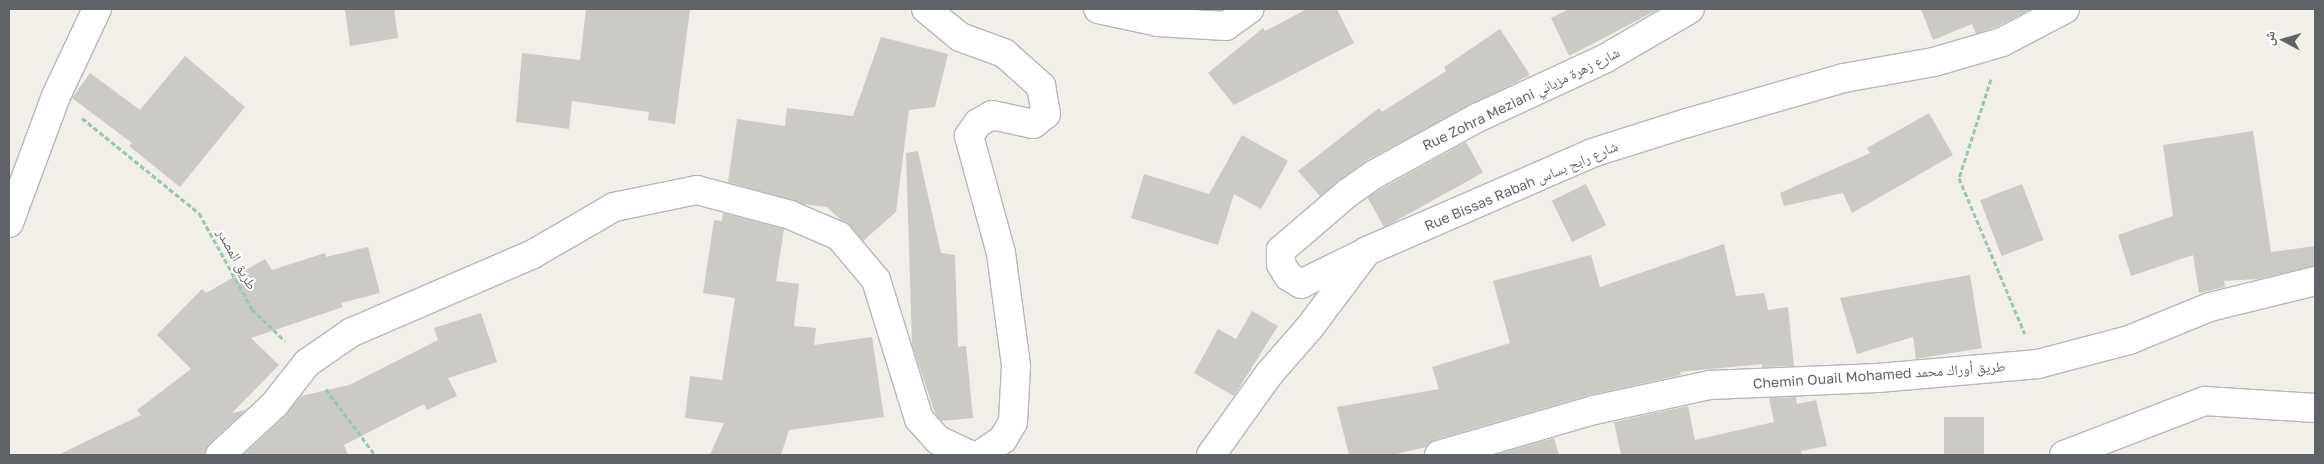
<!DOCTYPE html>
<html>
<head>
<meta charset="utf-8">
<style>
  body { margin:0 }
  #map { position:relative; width:2324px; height:464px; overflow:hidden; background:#f1efe8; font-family:"Golos Text","Noto Naskh Arabic",sans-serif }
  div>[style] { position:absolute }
  .building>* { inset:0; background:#cccac5; transform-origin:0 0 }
  .path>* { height:3px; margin-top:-1.5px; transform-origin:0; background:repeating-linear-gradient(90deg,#9cc7a9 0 5px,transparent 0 7.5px) }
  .roads { filter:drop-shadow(1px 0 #b5b8bc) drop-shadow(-1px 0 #b5b8bc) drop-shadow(0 1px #b5b8bc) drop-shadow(0 -1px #b5b8bc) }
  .street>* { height:28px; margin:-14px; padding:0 14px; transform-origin:14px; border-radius:14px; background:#fff }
  .secondary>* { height:28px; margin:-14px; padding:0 14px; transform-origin:14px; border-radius:14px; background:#fff }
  span { translate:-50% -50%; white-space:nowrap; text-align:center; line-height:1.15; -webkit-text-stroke:4px #fff; paint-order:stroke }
  .street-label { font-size:14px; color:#5f6368 }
  .frame { position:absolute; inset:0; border:10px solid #5f6368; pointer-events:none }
  .north { position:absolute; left:2259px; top:15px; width:50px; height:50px; -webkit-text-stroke:4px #fff; paint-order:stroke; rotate:276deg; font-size:14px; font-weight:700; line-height:20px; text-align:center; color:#5f6368 }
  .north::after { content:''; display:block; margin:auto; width:18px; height:22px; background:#5f6368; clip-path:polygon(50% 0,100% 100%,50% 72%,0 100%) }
</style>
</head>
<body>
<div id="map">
  <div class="building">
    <i style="clip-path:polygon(345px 9px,394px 9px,398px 38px,350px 46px)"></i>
    <i style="clip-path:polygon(586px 9px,690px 9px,675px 124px,648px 120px,649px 112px,572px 101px,569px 129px,516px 122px,522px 53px,580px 60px)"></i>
    <i style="clip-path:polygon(1307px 9px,1337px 9px,1354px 43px,1234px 105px,1208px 73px,1263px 28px,1265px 31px)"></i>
    <i style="clip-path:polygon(1569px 9px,1659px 9px,1569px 56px,1551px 18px)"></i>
    <i style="clip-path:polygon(1921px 9px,2032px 9px,1996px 27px,1976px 34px,1972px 24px,1933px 40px)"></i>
    <i style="clip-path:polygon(1500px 29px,1530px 75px,1367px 160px,1320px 196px,1298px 171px,1379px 108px,1382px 112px,1446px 71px,1444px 67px)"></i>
    <i style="clip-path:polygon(881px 37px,948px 54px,935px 107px,909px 110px,896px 212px,863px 241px,827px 207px,803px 204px,728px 182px,737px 119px,785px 126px,787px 108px,853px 116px)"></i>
    <i style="clip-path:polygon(185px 56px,245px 107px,180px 187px,129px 146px,132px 143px,72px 98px,90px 73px,140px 110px)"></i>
    <i style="clip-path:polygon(1929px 113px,1953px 155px,1852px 213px,1843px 193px,1784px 206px,1780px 193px,1870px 153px,1867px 148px)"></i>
    <i style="clip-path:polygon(2253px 131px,2271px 252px,2315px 246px,2315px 266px,2258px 279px,2224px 281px,2225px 287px,2199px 293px,2193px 255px,2131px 276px,2118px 235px,2173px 216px,2163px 145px)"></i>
    <i style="clip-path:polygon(1242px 135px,1288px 161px,1261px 209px,1234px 194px,1218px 245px,1131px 218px,1144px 174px,1209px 194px)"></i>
    <i style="left:1466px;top:142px;width:35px;height:113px;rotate:61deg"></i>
    <i style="clip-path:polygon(918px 151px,941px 253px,955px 255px,958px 347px,966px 346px,973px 418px,941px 421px,935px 413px,912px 345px,906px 153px)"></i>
    <i style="left:1586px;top:184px;width:46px;height:38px;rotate:64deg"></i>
    <i style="left:2022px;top:184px;width:60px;height:45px;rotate:69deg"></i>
    <i style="clip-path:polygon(723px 213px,784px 229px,776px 281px,799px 284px,794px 326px,816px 328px,814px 345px,872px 337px,884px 417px,789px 430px,781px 455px,710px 455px,724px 423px,685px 418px,690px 376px,722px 380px,735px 298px,703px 293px,714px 220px,722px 221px)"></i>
    <i style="clip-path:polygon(1724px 244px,1736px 296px,1764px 293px,1768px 310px,1788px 307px,1794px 366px,1762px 367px,1762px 364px,1680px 372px,1681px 375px,1590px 395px,1435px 440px,1426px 447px,1392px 455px,1349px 455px,1337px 407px,1439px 389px,1432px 367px,1510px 343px,1493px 281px,1591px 255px,1600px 287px)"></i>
    <i style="clip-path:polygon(368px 247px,380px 293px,341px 303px,343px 307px,251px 338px,279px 365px,232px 413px,246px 410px,209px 444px,205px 455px,58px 455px,141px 415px,137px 410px,191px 369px,157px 335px,202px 289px,206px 293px,265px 259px,272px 270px,325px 253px,326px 257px)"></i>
    <i style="clip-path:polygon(1970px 275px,1982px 348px,1916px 359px,1913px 337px,1857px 354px,1840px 298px)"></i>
    <i style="clip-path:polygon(1252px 311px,1278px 326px,1234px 396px,1194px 373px,1218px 329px,1236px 339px)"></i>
    <i style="clip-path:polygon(481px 313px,497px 362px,448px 378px,457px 396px,427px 410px,424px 404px,344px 445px,348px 455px,243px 455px,285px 416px,301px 396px,349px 385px,438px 340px,434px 328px)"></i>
    <i style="clip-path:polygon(1796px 397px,1797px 404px,1816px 400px,1827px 446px,1801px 451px,1802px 455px,1621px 455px,1614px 422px,1688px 406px,1695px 440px,1774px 422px,1769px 398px)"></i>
    <i style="left:1944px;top:417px;width:40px;height:38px"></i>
    <i style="clip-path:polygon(1554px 438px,1559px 455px,1494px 455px)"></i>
  </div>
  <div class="path">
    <i style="left:1991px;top:79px;width:104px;rotate:107.9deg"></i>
    <i style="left:1959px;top:178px;width:169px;rotate:67.1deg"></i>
    <i style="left:82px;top:118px;width:151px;rotate:39.1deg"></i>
    <i style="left:199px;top:213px;width:110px;rotate:61.1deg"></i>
    <i style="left:252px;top:309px;width:46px;rotate:44.1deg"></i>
    <i style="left:326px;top:389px;width:82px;rotate:53.4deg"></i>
  </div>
  <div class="roads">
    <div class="street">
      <i style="left:1098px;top:9px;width:61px;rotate:12.2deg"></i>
      <i style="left:1158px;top:22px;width:68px;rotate:3.4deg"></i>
      <i style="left:1226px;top:26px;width:29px;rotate:-36deg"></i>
      <i style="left:1364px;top:253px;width:70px;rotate:153.8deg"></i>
      <i style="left:1301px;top:284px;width:15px;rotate:-148deg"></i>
      <i style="left:1288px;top:276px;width:14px;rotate:-120deg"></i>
      <i style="left:1281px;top:264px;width:14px;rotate:-90deg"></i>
      <i style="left:1281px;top:250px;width:89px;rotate:-40.5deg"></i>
      <i style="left:1349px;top:192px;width:32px;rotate:-35deg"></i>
      <i style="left:1375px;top:174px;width:116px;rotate:-28.8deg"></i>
      <i style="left:1477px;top:118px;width:142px;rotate:-24.9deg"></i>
      <i style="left:1606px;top:58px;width:97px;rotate:-30.3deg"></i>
      <i style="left:1211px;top:455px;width:100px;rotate:-54.4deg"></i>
      <i style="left:1269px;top:374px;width:62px;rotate:-48.9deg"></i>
      <i style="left:1310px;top:327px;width:95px;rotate:-53.1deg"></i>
      <i style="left:1367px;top:251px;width:245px;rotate:-23.5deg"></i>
      <i style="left:1592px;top:153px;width:100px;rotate:-17.5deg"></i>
      <i style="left:1687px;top:123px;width:163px;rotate:-16deg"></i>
      <i style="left:1844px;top:78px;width:91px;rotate:-10.1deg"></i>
      <i style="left:1934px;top:62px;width:71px;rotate:-16.4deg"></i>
      <i style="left:2002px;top:42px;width:71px;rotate:-27.6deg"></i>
      <i style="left:2064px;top:455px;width:151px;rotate:-21deg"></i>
      <i style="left:2205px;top:401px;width:110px;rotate:3.6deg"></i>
    </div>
    <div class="secondary">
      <i style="left:926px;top:9px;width:44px;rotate:39.5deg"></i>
      <i style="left:960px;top:37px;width:47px;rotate:20deg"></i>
      <i style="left:1004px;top:53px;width:50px;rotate:41.7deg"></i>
      <i style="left:1041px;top:86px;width:28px;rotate:80deg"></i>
      <i style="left:1046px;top:114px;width:16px;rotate:142deg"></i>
      <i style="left:1033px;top:124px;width:42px;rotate:-167.6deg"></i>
      <i style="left:992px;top:115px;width:16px;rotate:150deg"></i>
      <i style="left:978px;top:123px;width:16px;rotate:125deg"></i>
      <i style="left:969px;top:136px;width:121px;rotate:74.7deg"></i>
      <i style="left:1001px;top:253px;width:114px;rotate:82.4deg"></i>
      <i style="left:1016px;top:366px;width:56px;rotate:93.1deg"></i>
      <i style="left:1013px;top:422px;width:20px;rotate:120deg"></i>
      <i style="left:1003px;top:439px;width:28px;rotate:145deg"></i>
      <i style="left:9px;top:223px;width:135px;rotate:-69.7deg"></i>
      <i style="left:56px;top:96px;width:96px;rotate:-64.8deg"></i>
      <i style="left:220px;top:455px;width:74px;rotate:-42.8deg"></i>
      <i style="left:274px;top:405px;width:53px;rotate:-51.8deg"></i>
      <i style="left:307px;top:363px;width:55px;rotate:-34.6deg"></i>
      <i style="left:352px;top:332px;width:197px;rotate:-23.3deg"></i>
      <i style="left:533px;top:254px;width:94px;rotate:-30.1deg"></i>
      <i style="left:614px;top:207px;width:85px;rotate:-11.6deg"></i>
      <i style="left:697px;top:190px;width:96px;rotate:15deg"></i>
      <i style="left:790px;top:215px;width:53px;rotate:23.2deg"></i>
      <i style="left:839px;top:236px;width:57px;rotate:49.9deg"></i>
      <i style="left:876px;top:280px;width:145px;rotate:72.8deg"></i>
      <i style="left:919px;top:419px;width:28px;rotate:48deg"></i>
      <i style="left:938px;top:440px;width:35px;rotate:25deg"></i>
      <i style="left:1439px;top:455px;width:161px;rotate:-16.2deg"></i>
      <i style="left:1594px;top:410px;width:119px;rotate:-12.2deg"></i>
      <i style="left:1710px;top:385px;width:168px;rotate:-2.4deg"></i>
      <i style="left:1878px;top:378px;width:161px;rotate:-5deg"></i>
      <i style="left:2038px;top:364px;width:94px;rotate:-14.8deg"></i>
      <i style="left:2129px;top:340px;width:87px;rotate:-22.2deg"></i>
      <i style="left:2210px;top:307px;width:108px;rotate:-13.9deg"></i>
    </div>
  </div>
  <div class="street-label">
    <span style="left:1521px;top:99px;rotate:-26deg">Rue Zohra Meziani شارع زهرة مزياني</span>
    <span style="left:1521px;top:186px;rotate:-23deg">Rue Bissas Rabah شارع رابح بساس</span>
    <span style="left:237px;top:259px;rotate:61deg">طريق المصدر</span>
    <span style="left:1879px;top:375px;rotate:-4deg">Chemin Ouail Mohamed طريق أوراك محمد</span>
  </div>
  <div class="frame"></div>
  <div class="north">ش</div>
</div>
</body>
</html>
